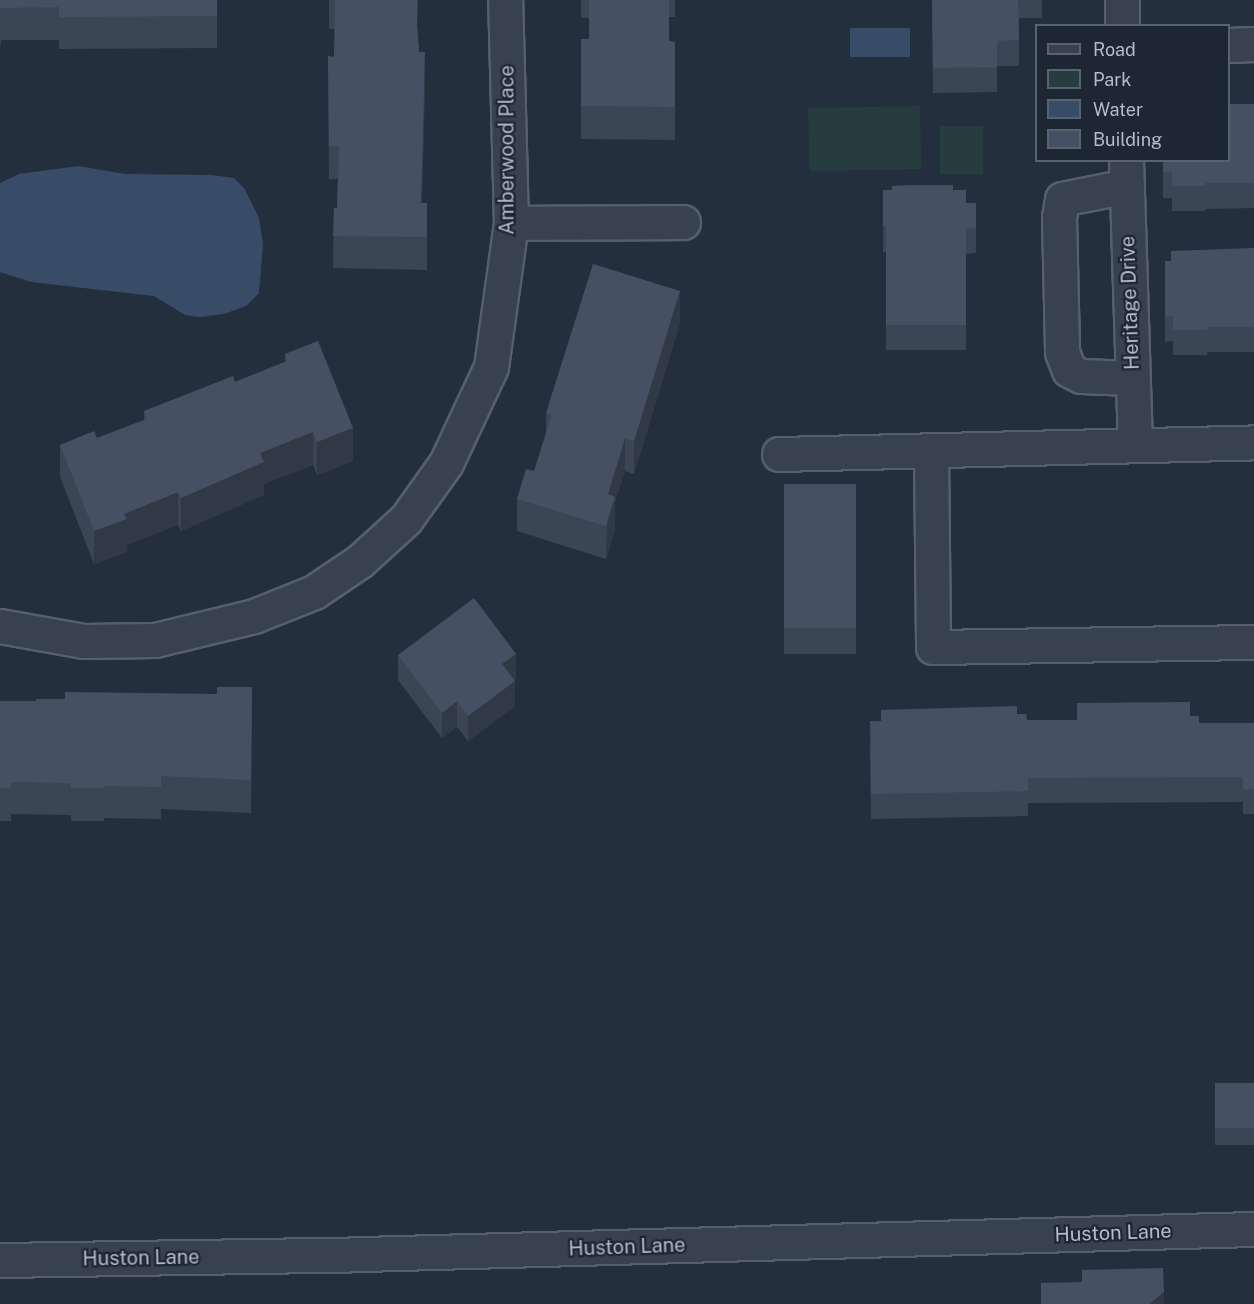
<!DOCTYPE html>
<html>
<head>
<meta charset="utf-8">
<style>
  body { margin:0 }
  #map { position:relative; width:1254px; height:1304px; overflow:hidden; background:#242f3e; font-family:"Public Sans",sans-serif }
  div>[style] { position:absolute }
  .green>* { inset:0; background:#263c3f; transform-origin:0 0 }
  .water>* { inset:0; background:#394c67; transform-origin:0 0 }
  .roads { filter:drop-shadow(2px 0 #565f6c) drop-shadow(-2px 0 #565f6c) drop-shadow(0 2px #565f6c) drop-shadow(0 -2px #565f6c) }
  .minor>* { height:33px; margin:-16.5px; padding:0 16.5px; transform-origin:16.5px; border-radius:16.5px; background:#38414e }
  .wall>* { inset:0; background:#3b4654; transform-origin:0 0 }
  .shaded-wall>* { inset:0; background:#303945 }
  .building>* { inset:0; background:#455162; transform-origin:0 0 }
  span { translate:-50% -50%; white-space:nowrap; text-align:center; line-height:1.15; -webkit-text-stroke:4.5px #1d2633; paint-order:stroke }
  .street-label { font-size:20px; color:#b4bcc9 }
  .legend { position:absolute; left:1035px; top:24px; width:195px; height:138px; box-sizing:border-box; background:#1d2633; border:2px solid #59626f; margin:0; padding:8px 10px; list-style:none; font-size:18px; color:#b4bcc9 }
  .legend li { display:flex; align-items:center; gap:12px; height:30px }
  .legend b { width:30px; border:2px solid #59626f }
</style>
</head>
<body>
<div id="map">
  <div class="green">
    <i style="left:920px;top:106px;width:63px;height:112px;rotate:89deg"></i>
    <i style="left:940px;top:126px;width:43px;height:48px"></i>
  </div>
  <div class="water">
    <i style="left:910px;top:28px;width:29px;height:60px;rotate:90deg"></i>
    <i style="clip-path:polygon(78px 166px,125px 174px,211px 175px,234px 178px,244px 188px,259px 218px,263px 244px,259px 293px,246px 306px,224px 314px,200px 317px,185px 315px,154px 296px,31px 282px,0 272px,0 183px,19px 174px)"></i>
  </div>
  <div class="roads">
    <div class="minor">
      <i style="left:1122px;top:0;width:26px;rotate:90deg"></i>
      <i style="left:1228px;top:45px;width:26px;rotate:-2deg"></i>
      <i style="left:1126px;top:160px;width:285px;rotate:88.2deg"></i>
      <i style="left:1127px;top:186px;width:66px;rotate:168.7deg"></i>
      <i style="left:1062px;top:199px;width:18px;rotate:99deg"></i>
      <i style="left:1059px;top:217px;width:135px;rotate:88.7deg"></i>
      <i style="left:1062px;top:352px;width:19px;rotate:69deg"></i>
      <i style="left:1069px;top:370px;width:13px;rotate:27deg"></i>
      <i style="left:1081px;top:376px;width:51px;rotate:2.2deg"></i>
      <i style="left:511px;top:223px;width:172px;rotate:-0.3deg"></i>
      <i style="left:931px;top:450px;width:197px;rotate:89.4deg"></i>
      <i style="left:933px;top:647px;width:321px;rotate:-0.9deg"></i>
      <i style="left:779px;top:454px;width:475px;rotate:-1.4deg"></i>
      <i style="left:0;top:626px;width:85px;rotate:10.1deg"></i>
      <i style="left:84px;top:641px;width:71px;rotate:-0.8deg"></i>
      <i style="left:155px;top:640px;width:102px;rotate:-13.6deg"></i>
      <i style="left:254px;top:616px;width:65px;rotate:-21.8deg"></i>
      <i style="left:314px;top:592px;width:55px;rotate:-34deg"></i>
      <i style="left:360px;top:561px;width:62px;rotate:-42.4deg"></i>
      <i style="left:406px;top:519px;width:69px;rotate:-54.5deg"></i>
      <i style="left:446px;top:463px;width:106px;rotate:-64.9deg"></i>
      <i style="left:491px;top:367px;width:145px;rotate:-82.1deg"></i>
      <i style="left:511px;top:223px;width:223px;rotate:-91.5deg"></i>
      <i style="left:0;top:1260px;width:363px;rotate:-0.9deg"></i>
      <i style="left:363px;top:1254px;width:891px;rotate:-1.61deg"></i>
    </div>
  </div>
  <div class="wall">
    <i style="clip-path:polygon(0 0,217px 0,217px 48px,59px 49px,59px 40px,1px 40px,0 49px)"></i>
    <i style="clip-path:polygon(329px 0,418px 0,417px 29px,419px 52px,425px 84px,422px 203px,427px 203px,427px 270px,333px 268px,334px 208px,337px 208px,338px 179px,329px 179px,328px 56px,334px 57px,335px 29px,329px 29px)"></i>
    <i style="clip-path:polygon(581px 0,675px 0,675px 17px,669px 17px,669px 41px,675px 42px,675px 140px,581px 139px,581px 39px,589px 39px,589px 18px,581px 18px)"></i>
    <i style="clip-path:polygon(932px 0,1042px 0,1042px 18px,1019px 18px,1019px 66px,997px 66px,997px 92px,933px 93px)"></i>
    <i style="clip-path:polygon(1254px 104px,1254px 208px,1205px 209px,1205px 211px,1172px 211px,1172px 198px,1163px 198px,1163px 160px)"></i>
    <i style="clip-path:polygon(883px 190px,953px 190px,966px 203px,976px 203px,976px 253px,966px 254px,966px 350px,886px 350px,886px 252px,883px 252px)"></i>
    <i style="clip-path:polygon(1254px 248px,1254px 352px,1207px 352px,1207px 355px,1173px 355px,1173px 341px,1165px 342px,1165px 261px,1171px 261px)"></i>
    <i style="clip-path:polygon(680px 323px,634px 474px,625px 471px,615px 502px,615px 530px,606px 559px,517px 531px,517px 499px,534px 471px,546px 433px,546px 413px)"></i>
    <i style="clip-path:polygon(285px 354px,353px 461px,317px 475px,313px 465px,264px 484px,264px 495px,181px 531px,178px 525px,127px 545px,127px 552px,94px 564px,60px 477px,60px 445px,97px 438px,144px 420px,144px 411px,235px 382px,285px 362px)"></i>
    <i style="left:784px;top:484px;width:72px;height:170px"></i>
    <i style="clip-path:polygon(398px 655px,516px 679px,514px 680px,515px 706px,468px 741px,457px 727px,442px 738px,398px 680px)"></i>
    <i style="clip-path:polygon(252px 687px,251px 813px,161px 809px,161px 819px,104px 818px,104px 821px,71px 821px,71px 815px,11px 814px,11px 821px,0 821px,0 701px,36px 701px,65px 699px,217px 694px)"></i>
    <i style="clip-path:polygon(1017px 714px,1027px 720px,1077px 720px,1190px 716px,1199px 723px,1254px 723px,1254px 718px,1254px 814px,1243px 814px,1243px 802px,1028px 803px,1028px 816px,871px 819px,870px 747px,881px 721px)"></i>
    <i style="left:1254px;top:1083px;width:62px;height:39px;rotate:90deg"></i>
  </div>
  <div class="shaded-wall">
    <i style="clip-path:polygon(425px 52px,425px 84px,421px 236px,421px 203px)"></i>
    <i style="clip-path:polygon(680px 291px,680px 323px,634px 474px,634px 441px)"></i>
    <i style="clip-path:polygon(353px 428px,353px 461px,317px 475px,317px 442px)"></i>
    <i style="clip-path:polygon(313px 432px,313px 465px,264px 484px,264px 495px,181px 531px,181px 498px,260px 453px)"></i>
    <i style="clip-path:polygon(625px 438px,625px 471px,615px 502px,615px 530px,606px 559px,608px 494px)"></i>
    <i style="clip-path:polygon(178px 492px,178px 525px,127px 545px,127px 552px,94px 564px,94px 531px,124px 514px)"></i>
    <i style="clip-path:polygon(516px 654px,516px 679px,502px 689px,502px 664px)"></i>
    <i style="clip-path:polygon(515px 681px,515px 706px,468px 741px,468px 716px)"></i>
    <i style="clip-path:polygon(457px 701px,457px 727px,442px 738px,442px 713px)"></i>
    <i style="clip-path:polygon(1164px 1292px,1164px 1304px,1150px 1304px)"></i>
  </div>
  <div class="building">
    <i style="clip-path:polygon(0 0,217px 0,217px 16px,59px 17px,59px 7px,0 8px,0 16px)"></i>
    <i style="clip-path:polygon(335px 0,417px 0,417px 23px,419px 52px,425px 52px,421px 203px,427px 203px,427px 237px,333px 236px,334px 208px,337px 208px,339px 146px,329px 146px,328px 56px,334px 57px)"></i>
    <i style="clip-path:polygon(589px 0,669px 0,669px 41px,675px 42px,675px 107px,581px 106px,581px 39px,589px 39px)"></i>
    <i style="clip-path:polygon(932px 0,1018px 0,1019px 40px,997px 41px,997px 67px,933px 68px)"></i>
    <i style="clip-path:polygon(1228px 104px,1254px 104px,1254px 183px,1205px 183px,1205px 186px,1172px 186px,1172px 172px,1163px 172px,1163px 160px,1228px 160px)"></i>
    <i style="clip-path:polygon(912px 185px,953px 185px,953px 190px,966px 190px,966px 203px,976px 203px,976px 228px,966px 229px,966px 325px,886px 325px,886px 226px,883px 226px,883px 190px,892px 190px,892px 186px)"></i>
    <i style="clip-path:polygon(1254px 248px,1254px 327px,1207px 327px,1207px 330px,1173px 330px,1173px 316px,1165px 317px,1165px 261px,1171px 261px,1171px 251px)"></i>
    <i style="clip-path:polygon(593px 264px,680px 291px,634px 441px,625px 438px,608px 494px,615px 497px,606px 526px,517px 499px,526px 469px,534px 471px,552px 415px,546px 413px)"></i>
    <i style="clip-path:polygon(318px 341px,353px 428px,317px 442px,313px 432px,260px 453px,264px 462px,181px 498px,178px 492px,124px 514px,127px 519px,94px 531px,60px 445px,94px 431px,97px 438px,147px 419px,144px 411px,233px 376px,235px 382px,287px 361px,285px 354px)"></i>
    <i style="left:784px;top:484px;width:72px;height:144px"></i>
    <i style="clip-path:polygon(474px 598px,516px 654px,502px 664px,515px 681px,468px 716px,457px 701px,442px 713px,398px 655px)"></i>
    <i style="clip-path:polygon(217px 687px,252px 687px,251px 780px,161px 776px,161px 787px,104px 786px,104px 788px,71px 788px,71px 783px,11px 782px,11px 788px,0 788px,0 701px,36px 701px,36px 699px,65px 699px,65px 692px,217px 694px)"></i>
    <i style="clip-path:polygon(1190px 702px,1190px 716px,1199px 716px,1199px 723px,1254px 723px,1254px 789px,1243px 789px,1243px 777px,1028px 778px,1028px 791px,871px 794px,870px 721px,881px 721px,881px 710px,1017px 706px,1017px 714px,1026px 714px,1027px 720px,1077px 720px,1077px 703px)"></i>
    <i style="left:1254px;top:1083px;width:45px;height:39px;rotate:90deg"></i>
    <i style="clip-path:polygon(1163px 1268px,1164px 1292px,1150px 1304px,1041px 1304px,1041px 1283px,1082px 1282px,1082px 1270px)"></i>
  </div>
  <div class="street-label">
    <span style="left:507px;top:150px;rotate:-90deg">Amberwood Place</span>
    <span style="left:1130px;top:303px;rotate:-92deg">Heritage Drive</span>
    <span style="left:1113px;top:1233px;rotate:-2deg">Huston Lane</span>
    <span style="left:627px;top:1247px;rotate:-2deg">Huston Lane</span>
    <span style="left:141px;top:1258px;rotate:-1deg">Huston Lane</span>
  </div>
  <ul class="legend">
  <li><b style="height:8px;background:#38414e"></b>Road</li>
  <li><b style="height:16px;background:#263c3f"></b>Park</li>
  <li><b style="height:16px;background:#394c67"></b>Water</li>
  <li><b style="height:16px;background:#455162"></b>Building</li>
  </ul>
</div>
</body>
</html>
